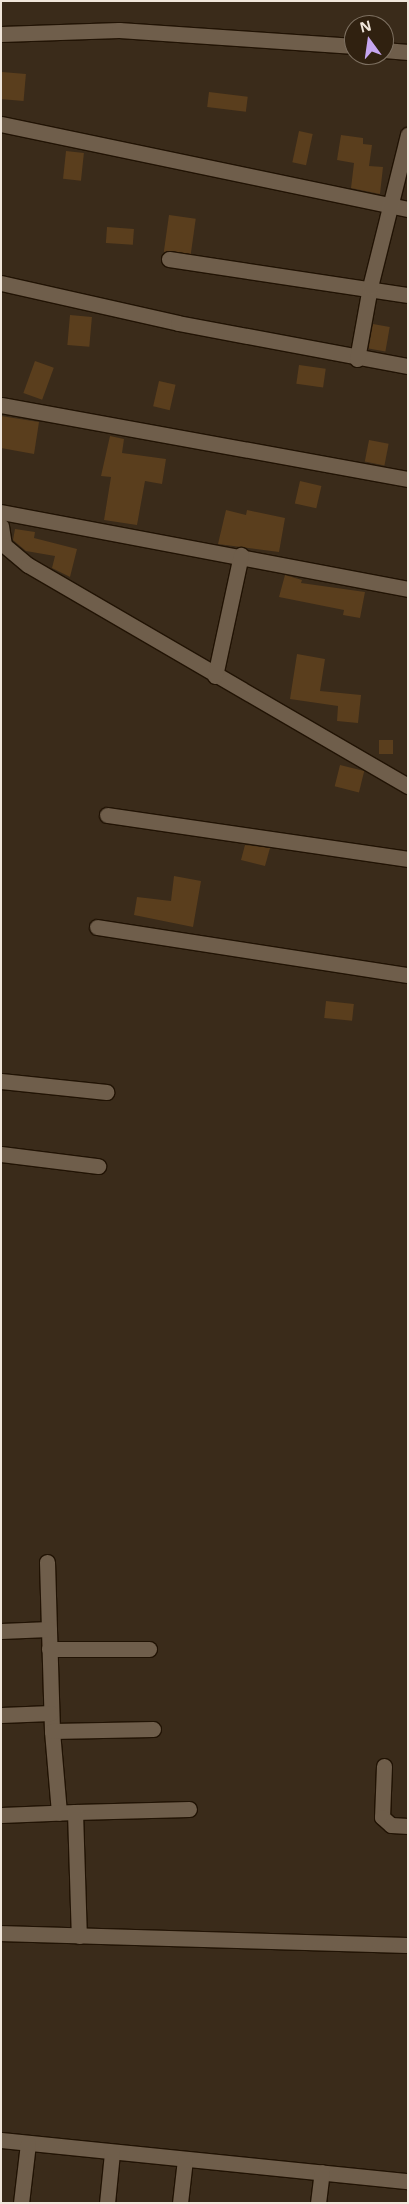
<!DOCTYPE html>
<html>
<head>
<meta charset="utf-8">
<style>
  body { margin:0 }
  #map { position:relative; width:409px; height:2204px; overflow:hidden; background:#3a2b1a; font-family:"Noto Sans",sans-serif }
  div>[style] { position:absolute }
  .building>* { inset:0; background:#5a3e1d; transform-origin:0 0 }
  .roads { filter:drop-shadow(1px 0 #211304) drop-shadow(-1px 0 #211304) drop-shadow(0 1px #211304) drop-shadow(0 -1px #211304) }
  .street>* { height:15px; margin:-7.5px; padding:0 7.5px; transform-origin:7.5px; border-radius:7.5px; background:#6f5e4b }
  span { translate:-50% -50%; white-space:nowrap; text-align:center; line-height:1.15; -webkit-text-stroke:4px #302110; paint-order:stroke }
  .frame { position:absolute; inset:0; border:2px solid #f0e6db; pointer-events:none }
  .north { position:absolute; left:344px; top:15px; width:50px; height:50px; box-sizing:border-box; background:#302110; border:1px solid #7d7061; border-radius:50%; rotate:346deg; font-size:14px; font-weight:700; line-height:20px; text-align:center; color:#f0e6db }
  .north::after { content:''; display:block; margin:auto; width:18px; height:22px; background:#c6a6f0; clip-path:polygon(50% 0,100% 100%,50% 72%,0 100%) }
</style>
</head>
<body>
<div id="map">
  <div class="building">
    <i style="left:2px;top:72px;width:24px;height:27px;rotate:5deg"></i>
    <i style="left:209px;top:92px;width:39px;height:15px;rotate:7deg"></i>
    <i style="left:299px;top:131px;width:14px;height:32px;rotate:12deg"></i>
    <i style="clip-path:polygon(341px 135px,363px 138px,363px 144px,372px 145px,369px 166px,383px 167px,380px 194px,351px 188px,354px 163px,337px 160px)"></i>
    <i style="left:66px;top:151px;width:18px;height:28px;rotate:6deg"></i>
    <i style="left:169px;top:215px;width:27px;height:37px;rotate:8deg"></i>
    <i style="left:107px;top:227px;width:27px;height:16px;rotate:4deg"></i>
    <i style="left:70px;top:315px;width:22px;height:30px;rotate:5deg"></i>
    <i style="left:373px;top:324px;width:17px;height:25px;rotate:10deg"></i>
    <i style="left:35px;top:361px;width:20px;height:34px;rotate:20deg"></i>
    <i style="left:299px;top:365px;width:27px;height:19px;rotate:8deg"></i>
    <i style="left:159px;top:381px;width:17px;height:26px;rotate:13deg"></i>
    <i style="clip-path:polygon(1px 416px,39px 422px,34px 454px,1px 448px)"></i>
    <i style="clip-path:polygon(110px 436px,124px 439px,122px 453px,166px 459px,162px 484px,145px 481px,137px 525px,104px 520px,111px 477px,101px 476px)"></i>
    <i style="left:369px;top:440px;width:20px;height:22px;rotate:11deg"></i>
    <i style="left:300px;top:481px;width:22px;height:23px;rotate:13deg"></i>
    <i style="clip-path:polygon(226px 510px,246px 515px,247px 510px,285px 518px,279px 552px,218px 544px)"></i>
    <i style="clip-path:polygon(15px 529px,35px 532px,34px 538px,77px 549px,70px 577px,52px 568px,55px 556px,26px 551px,13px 540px)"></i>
    <i style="clip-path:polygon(285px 575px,302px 580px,301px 583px,365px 592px,360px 618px,343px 615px,344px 610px,279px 597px)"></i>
    <i style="clip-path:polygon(297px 654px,325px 659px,320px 691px,361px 695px,358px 723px,337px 721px,338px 706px,290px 699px)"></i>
    <i style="left:379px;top:740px;width:14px;height:14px"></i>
    <i style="left:340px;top:765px;width:25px;height:22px;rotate:14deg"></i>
    <i style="clip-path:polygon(245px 845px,270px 848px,265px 866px,241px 860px)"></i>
    <i style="clip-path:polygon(174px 876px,201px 881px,193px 927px,134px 915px,137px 897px,171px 901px)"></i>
    <i style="left:326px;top:1001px;width:28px;height:17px;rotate:6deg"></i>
  </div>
  <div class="roads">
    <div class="street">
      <i style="left:1px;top:34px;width:118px;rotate:-1.9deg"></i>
      <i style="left:119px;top:30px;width:236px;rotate:3.9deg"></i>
      <i style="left:384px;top:50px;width:24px;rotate:5deg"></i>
      <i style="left:1px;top:124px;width:416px;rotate:11.8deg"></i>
      <i style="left:169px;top:259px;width:242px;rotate:8.6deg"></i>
      <i style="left:1px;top:283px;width:181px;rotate:12.7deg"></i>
      <i style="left:178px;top:323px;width:234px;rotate:10.6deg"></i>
      <i style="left:357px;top:359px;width:73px;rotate:-79.8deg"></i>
      <i style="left:370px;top:287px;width:157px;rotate:-76deg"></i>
      <i style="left:1px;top:405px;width:414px;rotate:10.3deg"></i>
      <i style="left:1px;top:512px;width:414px;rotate:10.7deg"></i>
      <i style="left:1px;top:526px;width:19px;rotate:81deg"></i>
      <i style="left:4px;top:545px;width:31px;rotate:40deg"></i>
      <i style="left:28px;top:565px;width:440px;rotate:30.2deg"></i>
      <i style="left:215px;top:676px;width:124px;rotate:-77.9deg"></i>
      <i style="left:107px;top:815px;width:304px;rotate:8.3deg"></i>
      <i style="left:97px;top:927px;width:315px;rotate:8.8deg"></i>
      <i style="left:1px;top:1081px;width:106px;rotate:6deg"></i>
      <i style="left:1px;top:1154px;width:98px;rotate:7.1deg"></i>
      <i style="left:47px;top:1562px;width:169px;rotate:88.3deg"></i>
      <i style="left:52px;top:1731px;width:82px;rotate:85.1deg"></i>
      <i style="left:1px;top:1631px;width:48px;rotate:-2.4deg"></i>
      <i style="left:49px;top:1649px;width:100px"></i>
      <i style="left:1px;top:1715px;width:50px;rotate:-2.3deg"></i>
      <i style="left:52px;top:1731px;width:101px;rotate:-1.1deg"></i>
      <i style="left:384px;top:1766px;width:51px;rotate:92.2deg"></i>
      <i style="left:382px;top:1817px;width:12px;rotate:42deg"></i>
      <i style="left:391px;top:1825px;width:17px;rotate:3deg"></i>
      <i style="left:75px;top:1812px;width:114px;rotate:-1.5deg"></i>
      <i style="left:1px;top:1815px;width:74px;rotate:-2.3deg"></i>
      <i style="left:75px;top:1812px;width:124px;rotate:88.2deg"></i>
      <i style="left:1px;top:1933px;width:407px;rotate:1.7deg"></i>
      <i style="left:1px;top:2140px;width:409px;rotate:5.8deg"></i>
      <i style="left:21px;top:2203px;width:60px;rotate:-83.3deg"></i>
      <i style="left:107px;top:2203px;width:50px;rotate:-84.3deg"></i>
      <i style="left:180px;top:2203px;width:44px;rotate:-83.5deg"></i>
      <i style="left:318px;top:2203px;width:31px;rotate:-83deg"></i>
    </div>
  </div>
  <div class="frame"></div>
  <div class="north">N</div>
</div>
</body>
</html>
